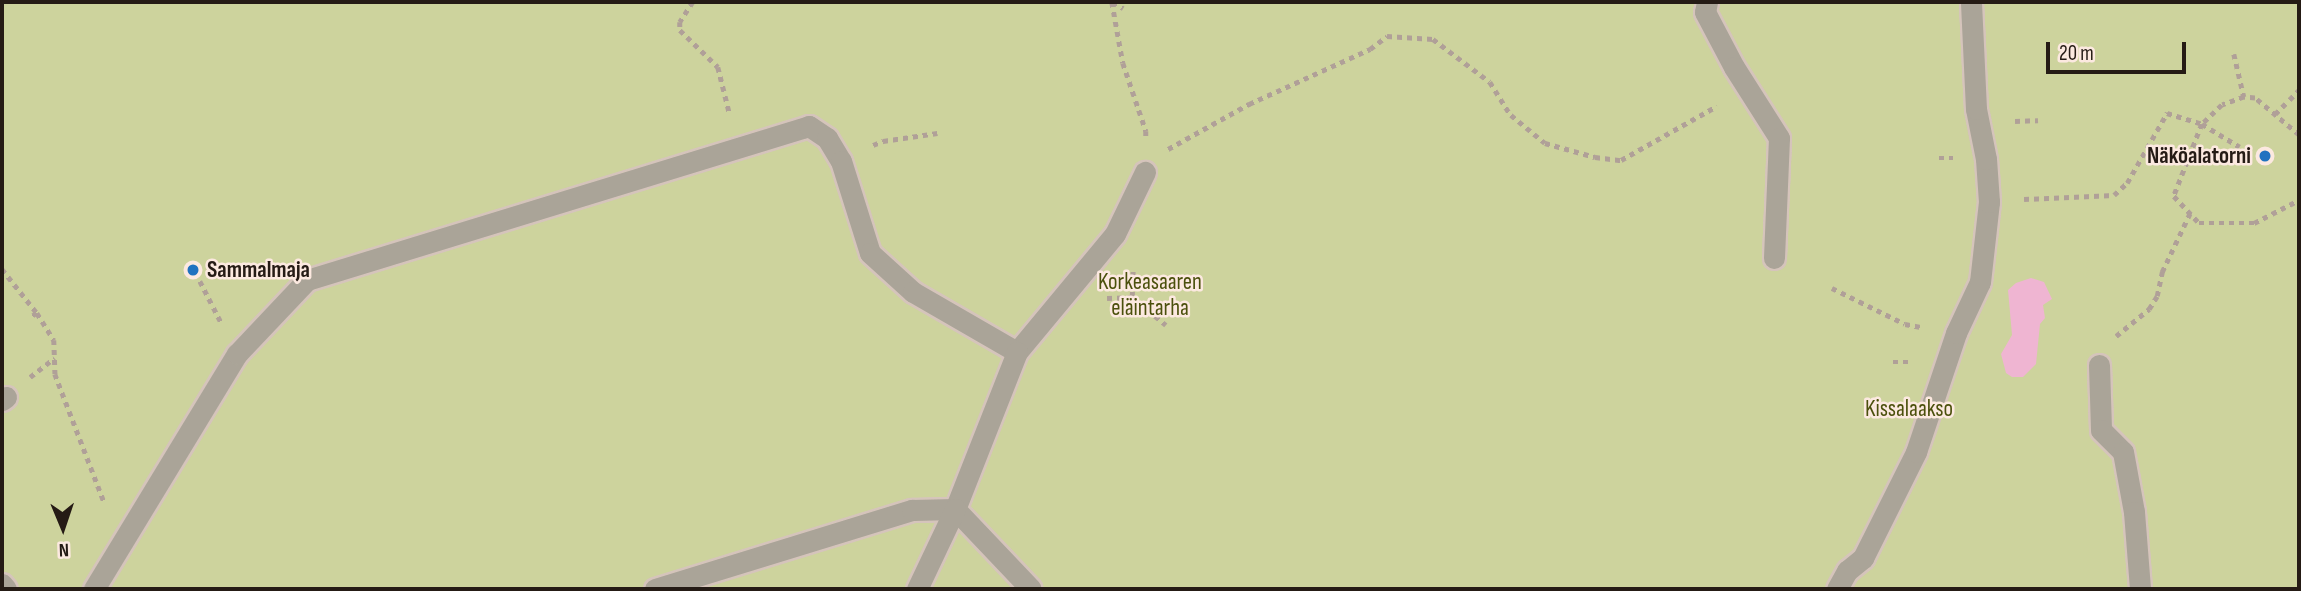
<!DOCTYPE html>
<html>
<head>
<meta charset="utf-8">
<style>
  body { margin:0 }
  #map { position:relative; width:2301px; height:591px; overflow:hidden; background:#fce9e0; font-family:"Sofia Sans Condensed",sans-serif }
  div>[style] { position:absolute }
  .green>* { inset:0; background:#cdd39d; transform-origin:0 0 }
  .water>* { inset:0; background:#efb5d2 }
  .path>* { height:4.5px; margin-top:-2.25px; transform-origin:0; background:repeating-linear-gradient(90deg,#b0a098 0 5px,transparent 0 10px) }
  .roads { filter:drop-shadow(2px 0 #d5c4bb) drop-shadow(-2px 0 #d5c4bb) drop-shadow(0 2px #d5c4bb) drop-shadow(0 -2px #d5c4bb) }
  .lane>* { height:21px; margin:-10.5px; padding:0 10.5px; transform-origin:10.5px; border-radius:10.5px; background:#aaa498 }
  .dots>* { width:19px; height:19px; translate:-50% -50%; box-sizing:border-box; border:4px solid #fce9e0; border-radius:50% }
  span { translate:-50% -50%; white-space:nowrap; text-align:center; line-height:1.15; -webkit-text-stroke:5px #fce9e0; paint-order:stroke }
  .poi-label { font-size:23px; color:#251b15; font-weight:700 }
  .right { translate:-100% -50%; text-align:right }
  .left { translate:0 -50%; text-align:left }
  .park-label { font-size:23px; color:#4b500c }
  .frame { position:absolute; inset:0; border:4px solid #251b15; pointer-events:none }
  .north { position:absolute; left:28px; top:493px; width:70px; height:70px; -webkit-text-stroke:5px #fce9e0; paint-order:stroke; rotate:178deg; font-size:19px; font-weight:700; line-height:28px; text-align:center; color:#251b15 }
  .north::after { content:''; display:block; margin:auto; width:24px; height:32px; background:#251b15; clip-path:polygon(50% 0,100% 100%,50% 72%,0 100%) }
  .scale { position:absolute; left:2046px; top:42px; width:140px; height:32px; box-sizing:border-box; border:4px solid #251b15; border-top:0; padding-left:9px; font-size:21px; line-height:24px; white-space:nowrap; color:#251b15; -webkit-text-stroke:5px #fce9e0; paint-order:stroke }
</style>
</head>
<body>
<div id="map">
  <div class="green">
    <i style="left:2px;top:2px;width:2297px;height:587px"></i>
  </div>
  <div class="water">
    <i style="clip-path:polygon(2031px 278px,2044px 282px,2052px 299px,2043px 305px,2045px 318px,2040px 324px,2036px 364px,2023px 377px,2012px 377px,2006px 373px,2001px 354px,2012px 335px,2008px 290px,2016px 283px)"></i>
  </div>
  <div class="path">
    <i style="left:693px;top:2px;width:24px;rotate:123deg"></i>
    <i style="left:680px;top:22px;width:8px;rotate:90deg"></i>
    <i style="left:680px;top:30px;width:53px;rotate:44.2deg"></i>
    <i style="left:718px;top:67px;width:49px;rotate:76deg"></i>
    <i style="left:1112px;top:2px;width:62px;rotate:79.8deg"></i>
    <i style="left:1123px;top:63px;width:72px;rotate:71.3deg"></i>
    <i style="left:1146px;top:131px;width:8px;rotate:90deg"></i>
    <i style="left:1113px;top:2px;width:12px;rotate:31deg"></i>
    <i style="left:2234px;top:54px;width:44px;rotate:76.9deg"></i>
    <i style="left:2275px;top:114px;width:34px;rotate:-45deg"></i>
    <i style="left:2015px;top:121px;width:23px;rotate:-2deg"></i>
    <i style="left:2299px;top:135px;width:57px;rotate:-139.9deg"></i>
    <i style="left:2255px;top:98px;width:11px;rotate:-175deg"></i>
    <i style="left:2244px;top:97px;width:23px;rotate:160deg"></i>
    <i style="left:2222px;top:105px;width:28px;rotate:136deg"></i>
    <i style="left:2202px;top:124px;width:77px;rotate:111.3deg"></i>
    <i style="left:2174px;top:196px;width:37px;rotate:47deg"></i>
    <i style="left:2199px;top:223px;width:55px"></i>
    <i style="left:2254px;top:223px;width:51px;rotate:-27.1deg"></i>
    <i style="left:873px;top:145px;width:11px;rotate:-22deg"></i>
    <i style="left:883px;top:141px;width:55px;rotate:-8.4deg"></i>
    <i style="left:1168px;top:149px;width:93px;rotate:-29.1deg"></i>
    <i style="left:1249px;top:104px;width:133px;rotate:-24.4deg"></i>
    <i style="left:1370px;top:49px;width:21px;rotate:-37deg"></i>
    <i style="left:1387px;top:36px;width:46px;rotate:3.7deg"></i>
    <i style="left:1433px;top:39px;width:71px;rotate:37deg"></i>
    <i style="left:1490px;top:82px;width:39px;rotate:58deg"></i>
    <i style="left:1511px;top:115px;width:44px;rotate:39.5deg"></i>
    <i style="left:1545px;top:143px;width:52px;rotate:15.6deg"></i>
    <i style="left:1595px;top:157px;width:26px;rotate:7deg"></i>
    <i style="left:1621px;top:160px;width:110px;rotate:-29.4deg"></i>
    <i style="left:1939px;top:158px;width:14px"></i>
    <i style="left:2024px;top:199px;width:90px;rotate:-2.5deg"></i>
    <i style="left:2114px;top:195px;width:18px;rotate:-43deg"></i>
    <i style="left:2127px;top:183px;width:81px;rotate:-60.3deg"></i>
    <i style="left:2167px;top:113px;width:37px;rotate:17deg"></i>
    <i style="left:2202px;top:124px;width:44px;rotate:31.2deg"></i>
    <i style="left:2px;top:269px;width:56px;rotate:51.5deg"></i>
    <i style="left:37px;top:313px;width:7px;rotate:146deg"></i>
    <i style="left:200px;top:281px;width:46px;rotate:62.9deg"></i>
    <i style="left:1832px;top:288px;width:81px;rotate:26.3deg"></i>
    <i style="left:1905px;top:324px;width:16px;rotate:11deg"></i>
    <i style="left:1132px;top:297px;width:44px;rotate:39.5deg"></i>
    <i style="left:1107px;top:298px;width:25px;rotate:-2deg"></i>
    <i style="left:1132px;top:297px;width:29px;rotate:-88deg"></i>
    <i style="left:37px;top:313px;width:32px;rotate:58deg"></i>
    <i style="left:54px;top:340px;width:34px;rotate:88deg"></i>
    <i style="left:55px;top:374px;width:139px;rotate:69deg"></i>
    <i style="left:2116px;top:336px;width:43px;rotate:-39.3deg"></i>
    <i style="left:2149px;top:309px;width:15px;rotate:-58deg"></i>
    <i style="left:2157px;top:296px;width:25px;rotate:-78deg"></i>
    <i style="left:2162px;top:272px;width:65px;rotate:-64.6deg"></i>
    <i style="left:1893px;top:362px;width:15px"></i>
    <i style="left:30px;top:377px;width:31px;rotate:-38deg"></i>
  </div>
  <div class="roads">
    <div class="lane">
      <i style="left:1707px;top:2px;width:10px;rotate:101deg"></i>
      <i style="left:1705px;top:12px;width:62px;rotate:62.2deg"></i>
      <i style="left:1734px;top:67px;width:84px;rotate:57.6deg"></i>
      <i style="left:1779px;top:138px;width:120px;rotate:92.4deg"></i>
      <i style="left:1017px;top:352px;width:153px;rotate:-50.3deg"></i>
      <i style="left:1115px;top:234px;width:69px;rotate:-64.2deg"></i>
      <i style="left:2099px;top:365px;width:65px;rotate:88.2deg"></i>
      <i style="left:2101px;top:430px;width:31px;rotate:45deg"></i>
      <i style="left:2123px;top:452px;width:61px;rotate:79.6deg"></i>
      <i style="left:2134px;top:512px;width:77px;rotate:85.5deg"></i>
      <i style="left:2px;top:400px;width:5px;rotate:-37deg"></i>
      <i style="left:2px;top:584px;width:6px;rotate:51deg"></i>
      <i style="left:94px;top:589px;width:275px;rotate:-58.7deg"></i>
      <i style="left:237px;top:354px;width:102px;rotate:-46.6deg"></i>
      <i style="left:307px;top:280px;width:525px;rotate:-17.05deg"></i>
      <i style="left:809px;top:126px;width:22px;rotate:34deg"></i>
      <i style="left:827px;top:138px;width:27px;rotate:59deg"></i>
      <i style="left:841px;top:161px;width:96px;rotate:72.5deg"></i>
      <i style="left:870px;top:253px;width:58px;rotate:42.2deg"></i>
      <i style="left:913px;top:292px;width:120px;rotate:30deg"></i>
      <i style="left:1017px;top:352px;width:169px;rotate:111.5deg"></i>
      <i style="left:955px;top:509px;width:110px;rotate:46.5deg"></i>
      <i style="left:655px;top:589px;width:269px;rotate:-17.1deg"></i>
      <i style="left:912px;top:510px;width:43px;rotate:-1.3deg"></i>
      <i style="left:955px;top:509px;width:89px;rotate:115.4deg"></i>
      <i style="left:1837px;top:589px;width:21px;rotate:-61deg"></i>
      <i style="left:1847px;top:571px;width:21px;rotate:-39deg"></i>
      <i style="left:1863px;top:558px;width:119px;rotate:-63.4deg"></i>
      <i style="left:1916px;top:452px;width:126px;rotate:-71.4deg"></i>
      <i style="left:1956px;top:333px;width:56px;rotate:-64.8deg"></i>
      <i style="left:1980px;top:282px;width:81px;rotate:-83.6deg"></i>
      <i style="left:1989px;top:202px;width:43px;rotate:-94deg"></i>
      <i style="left:1986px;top:159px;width:51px;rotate:-101.3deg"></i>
      <i style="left:1976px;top:109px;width:107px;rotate:-92.7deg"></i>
    </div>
  </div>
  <div class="dots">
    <i style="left:2265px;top:156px;background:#2072c0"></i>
    <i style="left:193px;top:270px;background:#2072c0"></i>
  </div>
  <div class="poi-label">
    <span class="right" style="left:2251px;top:156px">Näköalatorni</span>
    <span class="left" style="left:207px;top:270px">Sammalmaja</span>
  </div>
  <div class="park-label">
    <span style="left:1150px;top:295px">Korkeasaaren<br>eläintarha</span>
    <span style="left:1909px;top:409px">Kissalaakso</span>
  </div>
  <div class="frame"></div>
  <div class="north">N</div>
  <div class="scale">20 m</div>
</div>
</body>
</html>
